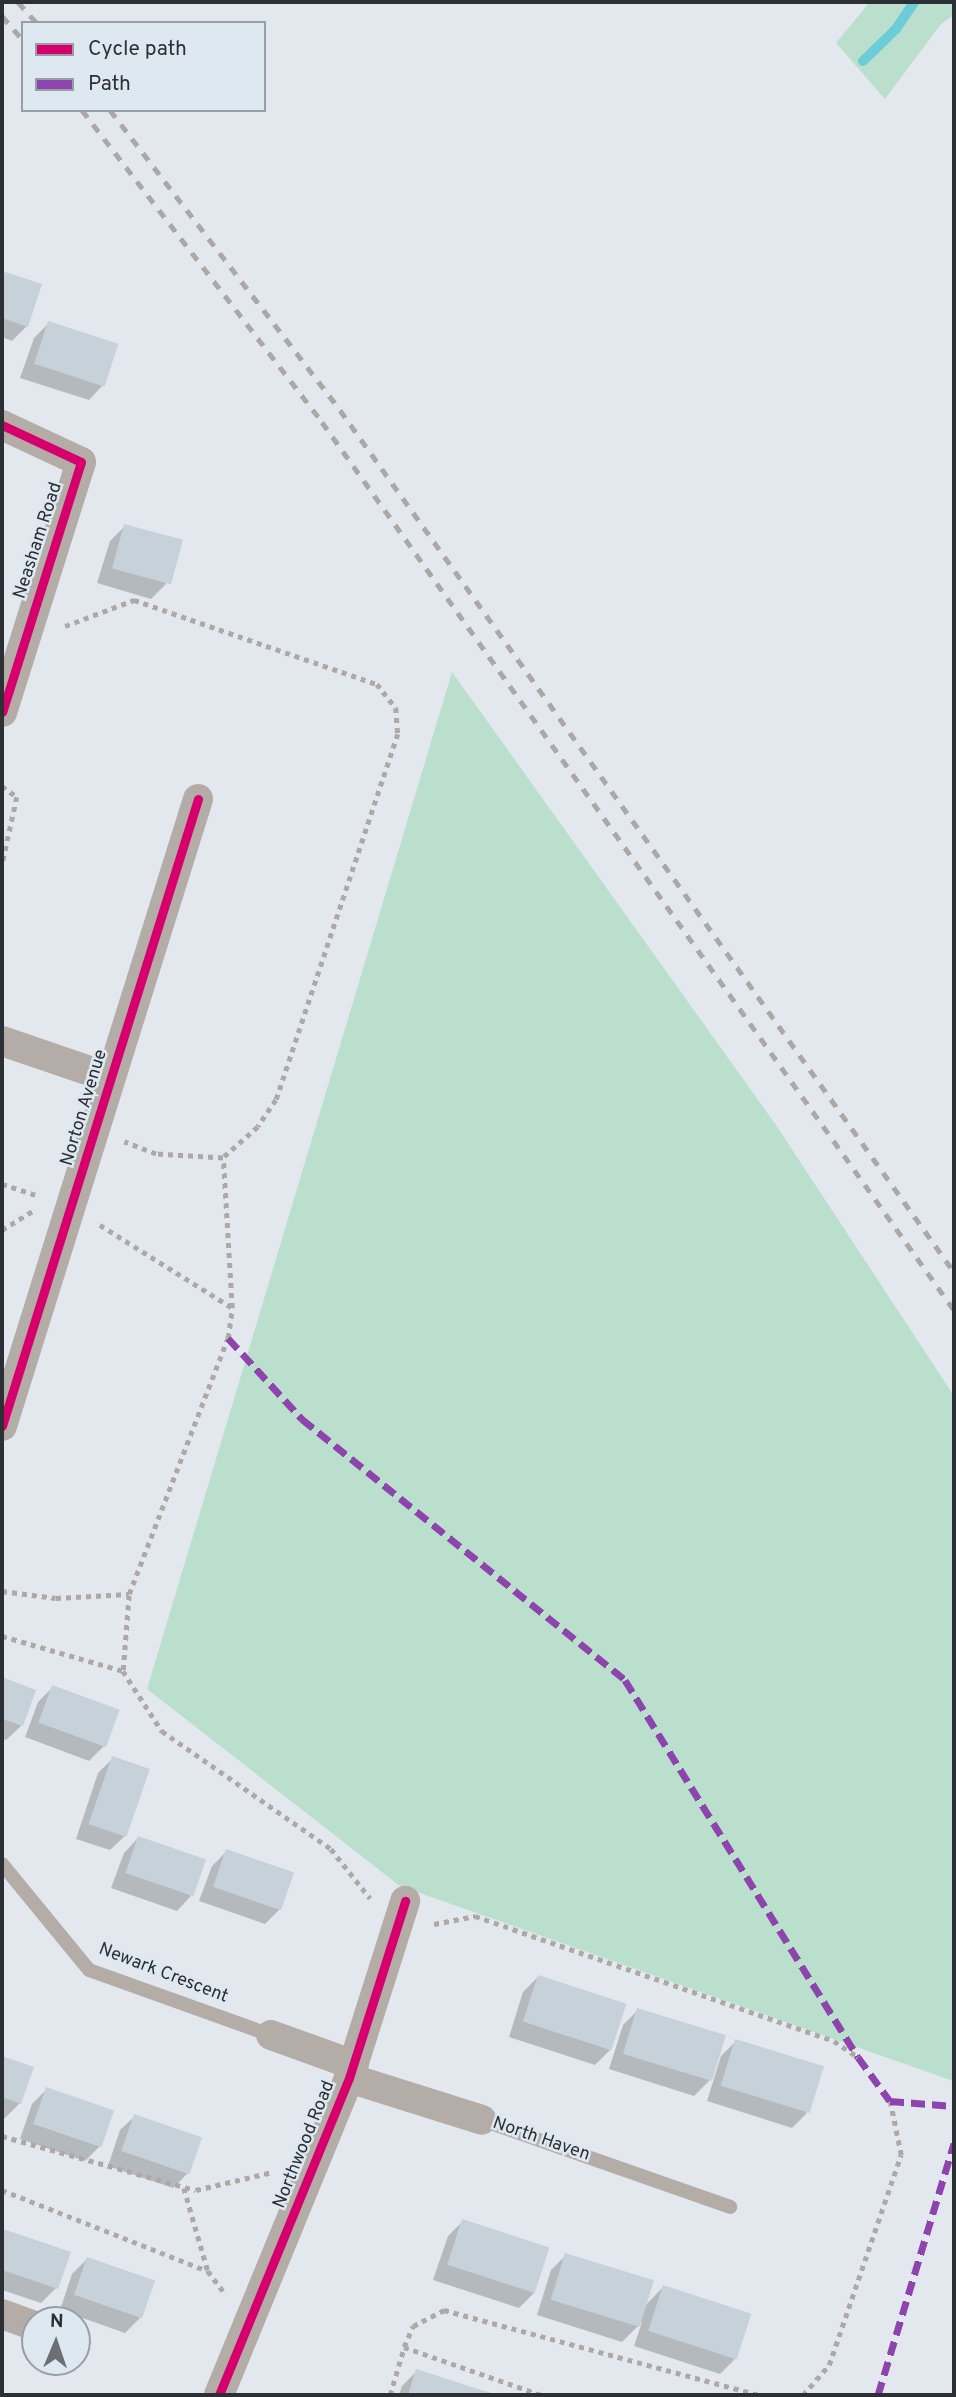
<!DOCTYPE html>
<html>
<head>
<meta charset="utf-8">
<style>
  body { margin:0 }
  #map { position:relative; width:956px; height:2397px; overflow:hidden; background:#e2e8ed; font-family:Overpass,sans-serif }
  div>[style] { position:absolute }
  .green>* { inset:0; background:#bbdfcd }
  .shadow>* { inset:0; background:#0003 }
  .stream>* { height:10px; margin:-5px; padding:0 5px; transform-origin:5px; border-radius:5px; background:#6ccdd9 }
  .building>* { inset:0; background:#c7d1da; transform-origin:0 0 }
  .path>* { height:4.5px; margin-top:-2.25px; transform-origin:0; background:repeating-linear-gradient(90deg,#aea9a6 0 5px,transparent 0 10px) }
  .service>* { height:14px; margin:-7px; padding:0 7px; transform-origin:7px; border-radius:7px; background:#b4aca6 }
  .minor>* { height:30px; margin:-15px; padding:0 15px; transform-origin:15px; border-radius:15px; background:#b4aca6 }
  .rail>* { height:5px; margin-top:-2.5px; transform-origin:0; background:repeating-linear-gradient(90deg,#aba8a7 0 9px,transparent 0 18px) }
  .quiet>* { height:7px; margin-top:-3.5px; transform-origin:0; background:repeating-linear-gradient(90deg,#8e44ad 0 14px,transparent 0 21px) }
  .cycleway>* { height:9px; margin:-4.5px; padding:0 4.5px; transform-origin:4.5px; border-radius:4.5px; background:#d6006c }
  span { translate:-50% -50%; white-space:nowrap; text-align:center; line-height:1.15; -webkit-text-stroke:5px #dee8f1; paint-order:stroke }
  .street-label { font-size:18px; color:#2c2f33 }
  .frame { position:absolute; inset:0; border:4px solid #2c2f33; pointer-events:none }
  .legend { position:absolute; left:21px; top:21px; width:245px; height:91px; box-sizing:border-box; background:#dee8f1; border:2px solid #979ea5; margin:0; padding:9px 12px; list-style:none; font-size:21px; color:#2c2f33 }
  .legend li { display:flex; align-items:center; gap:14px; height:35px }
  .legend b { width:35px; border:2px solid #979ea5 }
  .north { position:absolute; left:21px; top:2306px; width:70px; height:70px; box-sizing:border-box; background:#dee8f1; border:2px solid #979ea5; border-radius:50%; rotate:2deg; font-size:19px; font-weight:700; line-height:28px; text-align:center; color:#2c2f33 }
  .north::after { content:''; display:block; margin:auto; width:24px; height:32px; background:#6c7074; clip-path:polygon(50% 0,100% 100%,50% 72%,0 100%) }
</style>
</head>
<body>
<div id="map">
  <div class="green">
    <i style="clip-path:polygon(870px 2px,954px 2px,954px 15px,941px 24px,885px 99px,836px 43px)"></i>
    <i style="clip-path:polygon(452px 672px,776px 1125px,954px 1396px,953px 2081px,400px 1886px,147px 1689px)"></i>
  </div>
  <div class="shadow">
    <i style="clip-path:polygon(2px 273px,40px 286px,27px 326px,12px 341px,2px 337px)"></i>
    <i style="clip-path:polygon(49px 323px,103px 385px,89px 400px,20px 378px,34px 338px)"></i>
    <i style="clip-path:polygon(125px 526px,166px 584px,151px 599px,97px 583px,110px 541px)"></i>
    <i style="clip-path:polygon(2px 1679px,34px 1691px,21px 1726px,6px 1740px,2px 1739px)"></i>
    <i style="clip-path:polygon(53px 1687px,104px 1746px,89px 1761px,25px 1737px,38px 1702px)"></i>
    <i style="clip-path:polygon(113px 1758px,148px 1770px,125px 1836px,110px 1850px,76px 1839px,98px 1773px)"></i>
    <i style="clip-path:polygon(138px 1838px,191px 1896px,177px 1911px,111px 1888px,124px 1853px)"></i>
    <i style="clip-path:polygon(227px 1851px,280px 1909px,265px 1924px,199px 1901px,212px 1866px)"></i>
    <i style="clip-path:polygon(538px 1977px,610px 2050px,595px 2065px,509px 2037px,523px 1992px)"></i>
    <i style="clip-path:polygon(638px 2010px,723px 2037px,709px 2081px,694px 2096px,609px 2069px,623px 2025px)"></i>
    <i style="clip-path:polygon(736px 2041px,807px 2113px,792px 2128px,707px 2101px,721px 2056px)"></i>
    <i style="clip-path:polygon(2px 2057px,32px 2068px,20px 2103px,5px 2118px,2px 2117px)"></i>
    <i style="clip-path:polygon(47px 2089px,100px 2146px,85px 2161px,20px 2139px,32px 2104px)"></i>
    <i style="clip-path:polygon(135px 2116px,188px 2173px,173px 2188px,108px 2166px,120px 2130px)"></i>
    <i style="clip-path:polygon(463px 2221px,534px 2293px,519px 2308px,433px 2280px,448px 2236px)"></i>
    <i style="clip-path:polygon(3px 2231px,56px 2288px,41px 2303px,2px 2290px)"></i>
    <i style="clip-path:polygon(566px 2255px,644px 2307px,663px 2287px,735px 2359px,720px 2374px,634px 2346px,642px 2322px,622px 2342px,537px 2315px,551px 2270px)"></i>
    <i style="clip-path:polygon(87px 2259px,140px 2318px,125px 2333px,60px 2310px,72px 2274px)"></i>
    <i style="clip-path:polygon(417px 2371px,493px 2395px,399px 2395px,402px 2386px)"></i>
  </div>
  <div class="stream">
    <i style="left:863px;top:61px;width:46px;rotate:-44.1deg"></i>
    <i style="left:896px;top:29px;width:32px;rotate:-56deg"></i>
  </div>
  <div class="building">
    <i style="clip-path:polygon(2px 271px,42px 284px,28px 327px,2px 318px)"></i>
    <i style="left:48px;top:321px;width:74px;height:45px;rotate:18deg"></i>
    <i style="left:124px;top:524px;width:61px;height:46px;rotate:15deg"></i>
    <i style="clip-path:polygon(2px 1677px,36px 1690px,23px 1726px,2px 1719px)"></i>
    <i style="left:52px;top:1685px;width:72px;height:40px;rotate:20deg"></i>
    <i style="left:112px;top:1756px;width:40px;height:72px;rotate:19deg"></i>
    <i style="left:138px;top:1836px;width:72px;height:39px;rotate:19deg"></i>
    <i style="left:226px;top:1849px;width:72px;height:40px;rotate:19deg"></i>
    <i style="left:538px;top:1975px;width:93px;height:49px;rotate:18deg"></i>
    <i style="left:637px;top:2008px;width:93px;height:48px;rotate:17deg"></i>
    <i style="left:735px;top:2039px;width:93px;height:49px;rotate:17deg"></i>
    <i style="clip-path:polygon(2px 2056px,34px 2067px,21px 2104px,2px 2097px)"></i>
    <i style="left:46px;top:2087px;width:72px;height:39px;rotate:19deg"></i>
    <i style="left:134px;top:2114px;width:72px;height:39px;rotate:19deg"></i>
    <i style="left:462px;top:2219px;width:92px;height:48px;rotate:18deg"></i>
    <i style="clip-path:polygon(3px 2229px,71px 2252px,58px 2289px,2px 2270px)"></i>
    <i style="left:565px;top:2253px;width:93px;height:49px;rotate:17deg"></i>
    <i style="left:87px;top:2257px;width:72px;height:40px;rotate:19deg"></i>
    <i style="left:663px;top:2285px;width:93px;height:48px;rotate:18deg"></i>
    <i style="clip-path:polygon(416px 2369px,497px 2395px,408px 2395px)"></i>
  </div>
  <div class="path">
    <i style="left:65px;top:626px;width:74px;rotate:-20.6deg"></i>
    <i style="left:134px;top:600px;width:257px;rotate:19.1deg"></i>
    <i style="left:377px;top:684px;width:31px;rotate:52deg"></i>
    <i style="left:396px;top:708px;width:26px;rotate:86deg"></i>
    <i style="left:398px;top:734px;width:386px;rotate:108.4deg"></i>
    <i style="left:276px;top:1100px;width:32px;rotate:124deg"></i>
    <i style="left:258px;top:1127px;width:47px;rotate:138.5deg"></i>
    <i style="left:223px;top:1158px;width:67px;rotate:-176.6deg"></i>
    <i style="left:156px;top:1154px;width:34px;rotate:-159deg"></i>
    <i style="left:2px;top:786px;width:19px;rotate:36deg"></i>
    <i style="left:17px;top:797px;width:71px;rotate:102.3deg"></i>
    <i style="left:2px;top:1184px;width:38px;rotate:18deg"></i>
    <i style="left:100px;top:1225px;width:155px;rotate:32deg"></i>
    <i style="left:2px;top:1230px;width:39px;rotate:-32deg"></i>
    <i style="left:2px;top:1591px;width:54px;rotate:7.4deg"></i>
    <i style="left:56px;top:1598px;width:73px;rotate:-3.1deg"></i>
    <i style="left:2px;top:1636px;width:126px;rotate:16.1deg"></i>
    <i style="left:123px;top:1671px;width:72px;rotate:57deg"></i>
    <i style="left:162px;top:1731px;width:206px;rotate:34.9deg"></i>
    <i style="left:331px;top:1849px;width:63px;rotate:51.5deg"></i>
    <i style="left:123px;top:1670px;width:76px;rotate:-85.5deg"></i>
    <i style="left:129px;top:1594px;width:274px;rotate:-68.9deg"></i>
    <i style="left:228px;top:1338px;width:30px;rotate:-82deg"></i>
    <i style="left:232px;top:1308px;width:150px;rotate:-93.4deg"></i>
    <i style="left:434px;top:1924px;width:42px;rotate:-11deg"></i>
    <i style="left:475px;top:1916px;width:380px;rotate:19.2deg"></i>
    <i style="left:834px;top:2041px;width:29px;rotate:34deg"></i>
    <i style="left:2px;top:2136px;width:201px;rotate:15.6deg"></i>
    <i style="left:196px;top:2190px;width:79px;rotate:-13.2deg"></i>
    <i style="left:184px;top:2188px;width:86px;rotate:73.9deg"></i>
    <i style="left:2px;top:2190px;width:221px;rotate:21.5deg"></i>
    <i style="left:208px;top:2271px;width:26px;rotate:53deg"></i>
    <i style="left:404px;top:2347px;width:23px;rotate:-67deg"></i>
    <i style="left:413px;top:2326px;width:35px;rotate:-27deg"></i>
    <i style="left:444px;top:2310px;width:326px;rotate:15.1deg"></i>
    <i style="left:390px;top:2395px;width:50px;rotate:-73.7deg"></i>
    <i style="left:404px;top:2347px;width:145px;rotate:19.3deg"></i>
    <i style="left:803px;top:2395px;width:40px;rotate:-49deg"></i>
    <i style="left:829px;top:2365px;width:222px;rotate:-71.1deg"></i>
    <i style="left:901px;top:2155px;width:55px;rotate:-101.5deg"></i>
  </div>
  <div class="service">
    <i style="left:2px;top:1864px;width:137px;rotate:50.6deg"></i>
    <i style="left:89px;top:1970px;width:193px;rotate:19.7deg"></i>
    <i style="left:482px;top:2120px;width:263px;rotate:19.3deg"></i>
  </div>
  <div class="minor">
    <i style="left:2px;top:425px;width:87px;rotate:25.1deg"></i>
    <i style="left:81px;top:462px;width:262px;rotate:107.5deg"></i>
    <i style="left:2px;top:1041px;width:114px;rotate:18.9deg"></i>
    <i style="left:2px;top:1426px;width:657px;rotate:-72.64deg"></i>
    <i style="left:271px;top:2035px;width:88px;rotate:19.9deg"></i>
    <i style="left:349px;top:2078px;width:139px;rotate:17.5deg"></i>
    <i style="left:2px;top:2314px;width:35px;rotate:20deg"></i>
    <i style="left:219px;top:2395px;width:343px;rotate:-67.7deg"></i>
    <i style="left:349px;top:2078px;width:186px;rotate:-72.4deg"></i>
  </div>
  <div class="rail">
    <i style="left:18px;top:2px;width:28px;rotate:48deg"></i>
    <i style="left:2px;top:16px;width:32px;rotate:49deg"></i>
    <i style="left:82px;top:110px;width:394px;rotate:52.4deg"></i>
    <i style="left:322px;top:422px;width:1090px;rotate:54.56deg"></i>
    <i style="left:110px;top:110px;width:378px;rotate:52.5deg"></i>
    <i style="left:340px;top:410px;width:1058px;rotate:54.54deg"></i>
  </div>
  <div class="quiet">
    <i style="left:228px;top:1338px;width:110px;rotate:47.6deg"></i>
    <i style="left:302px;top:1419px;width:415px;rotate:38.9deg"></i>
    <i style="left:625px;top:1680px;width:443px;rotate:58.3deg"></i>
    <i style="left:858px;top:2057px;width:54px;rotate:54deg"></i>
    <i style="left:890px;top:2101px;width:64px;rotate:4.5deg"></i>
    <i style="left:878px;top:2395px;width:263px;rotate:-73.2deg"></i>
  </div>
  <div class="cycleway">
    <i style="left:2px;top:425px;width:87px;rotate:25.1deg"></i>
    <i style="left:81px;top:462px;width:262px;rotate:107.5deg"></i>
    <i style="left:2px;top:1426px;width:657px;rotate:-72.64deg"></i>
    <i style="left:219px;top:2395px;width:343px;rotate:-67.7deg"></i>
    <i style="left:349px;top:2078px;width:186px;rotate:-72.4deg"></i>
  </div>
  <div class="street-label">
    <span style="left:39px;top:541px;rotate:-72deg">Neasham Road</span>
    <span style="left:85px;top:1108px;rotate:-73deg">Norton Avenue</span>
    <span style="left:163px;top:1974px;rotate:21deg">Newark Crescent</span>
    <span style="left:541px;top:2140px;rotate:19deg">North Haven</span>
    <span style="left:305px;top:2145px;rotate:-68deg">Northwood Road</span>
  </div>
  <div class="frame"></div>
  <ul class="legend">
  <li><b style="height:9px;background:#d6006c"></b>Cycle path</li>
  <li><b style="height:9px;background:#8e44ad"></b>Path</li>
  </ul>
  <div class="north">N</div>
</div>
</body>
</html>
